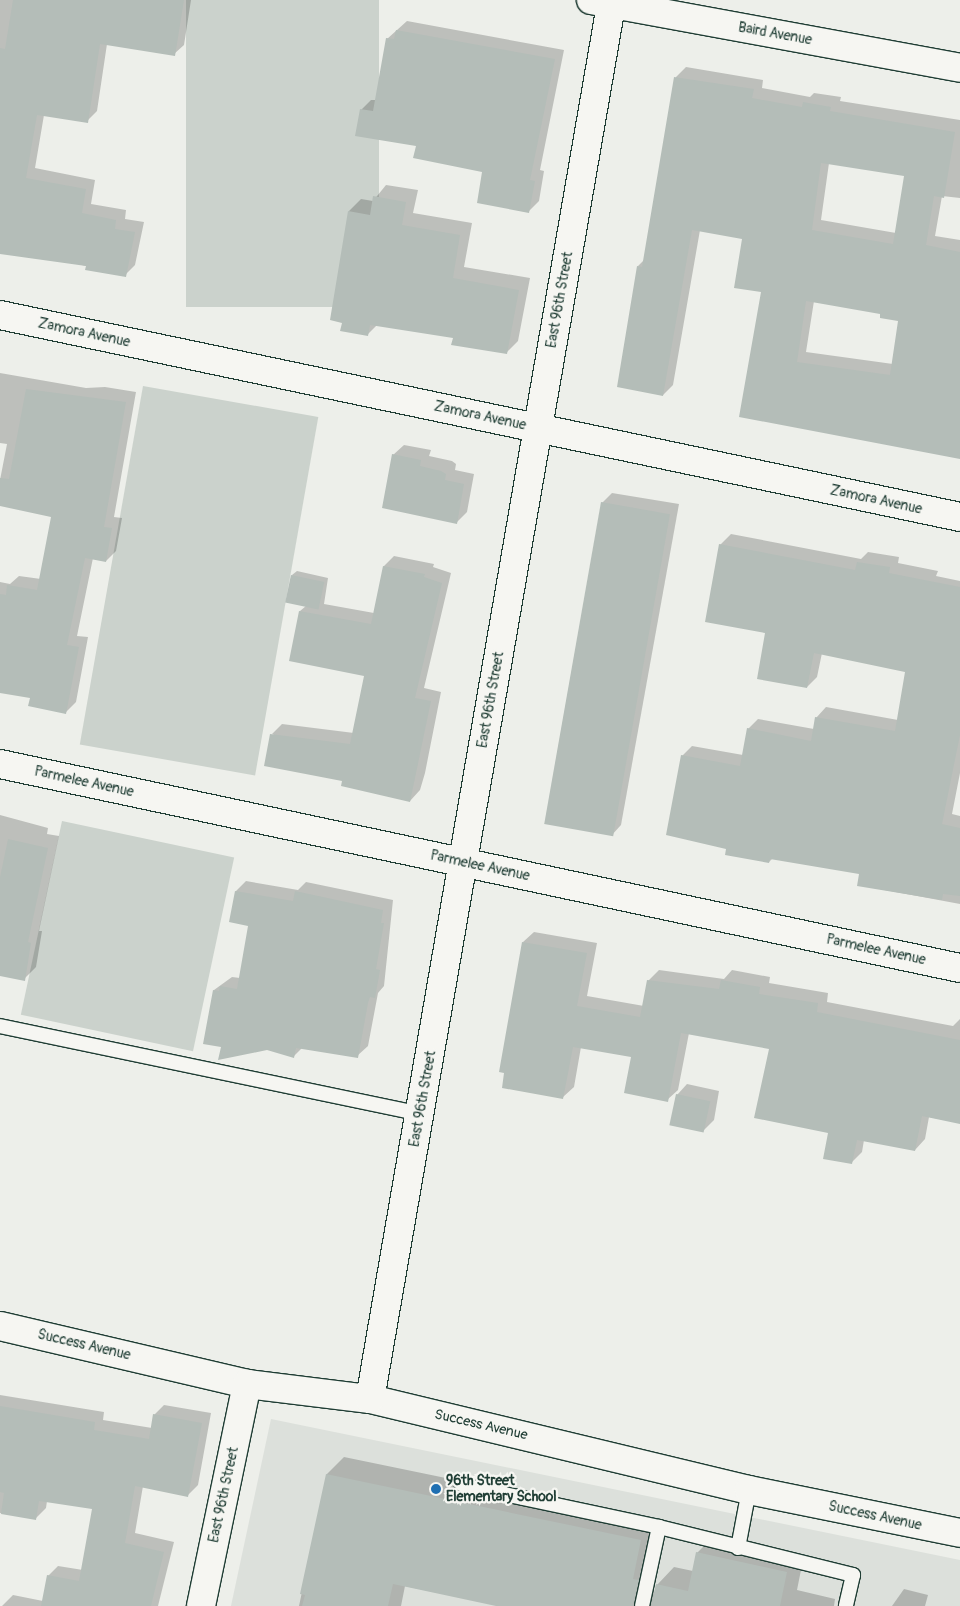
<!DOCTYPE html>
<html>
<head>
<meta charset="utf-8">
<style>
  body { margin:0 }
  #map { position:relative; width:960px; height:1606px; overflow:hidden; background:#edefea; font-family:Pangolin,sans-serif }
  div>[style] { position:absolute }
  .built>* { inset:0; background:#dce0db }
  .green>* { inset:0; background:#cbd2cc; transform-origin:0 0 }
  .shadow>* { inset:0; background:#0003 }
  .building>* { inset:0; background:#b4bdb8; transform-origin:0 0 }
  .roads { filter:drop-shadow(1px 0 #1f3d34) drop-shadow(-1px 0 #1f3d34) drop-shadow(0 1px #1f3d34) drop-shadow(0 -1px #1f3d34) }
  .lane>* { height:14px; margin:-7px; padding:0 7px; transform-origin:7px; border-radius:7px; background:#f6f6f2 }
  .street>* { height:28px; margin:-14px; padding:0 14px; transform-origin:14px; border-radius:14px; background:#f6f6f2 }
  .dots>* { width:14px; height:14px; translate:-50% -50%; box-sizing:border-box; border:2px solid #f6f6f2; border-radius:50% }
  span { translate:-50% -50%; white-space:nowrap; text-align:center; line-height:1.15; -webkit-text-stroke:4.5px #f6f6f2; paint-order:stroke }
  .street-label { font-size:14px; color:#1f3d34 }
  .poi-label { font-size:14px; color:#1f3d34; font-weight:700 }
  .left { translate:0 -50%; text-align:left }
</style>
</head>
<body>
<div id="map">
  <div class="built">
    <i style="clip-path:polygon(271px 1419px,960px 1560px,960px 1606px,231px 1606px)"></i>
  </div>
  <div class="green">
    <i style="left:186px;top:0;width:193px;height:307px"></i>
    <i style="left:143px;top:386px;width:178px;height:364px;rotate:10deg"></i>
    <i style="left:62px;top:821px;width:176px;height:198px;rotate:12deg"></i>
  </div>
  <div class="shadow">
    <i style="clip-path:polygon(0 0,191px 0,184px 45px,174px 54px,107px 44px,97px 111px,87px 121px,44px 115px,35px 168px,95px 180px,91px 204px,126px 210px,125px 219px,144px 222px,135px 265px,125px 275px,0 246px)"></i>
    <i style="clip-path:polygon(407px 21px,564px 50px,540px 170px,544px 171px,539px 201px,529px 211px,483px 171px,418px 145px,361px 110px,371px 100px,376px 100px,387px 39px)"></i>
    <i style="clip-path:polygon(evenodd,686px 67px,763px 80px,762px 88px,810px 97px,814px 93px,841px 97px,840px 101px,960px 120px,960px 198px,942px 196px,935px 236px,960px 240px,960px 458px,741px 416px,762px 291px,743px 238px,700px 230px,673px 385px,663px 395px,638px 266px,644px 260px,676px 77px,686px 67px,829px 163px,905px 175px,896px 233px,821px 220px,829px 163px,686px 67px,814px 301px,882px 313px,899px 320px,893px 364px,806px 352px,814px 301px)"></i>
    <i style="clip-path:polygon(386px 185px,418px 190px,413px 213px,472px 223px,464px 267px,530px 278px,518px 341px,506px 353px,454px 337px,377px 325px,367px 335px,349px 211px,361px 199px,373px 201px)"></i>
    <i style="clip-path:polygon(0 373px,86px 388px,105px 387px,136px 392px,114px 517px,122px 518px,116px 551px,106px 561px,93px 558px,77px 636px,88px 637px,76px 702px,66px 712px,31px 697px,0 692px,0 582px,10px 584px,19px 576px,41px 579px,53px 516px,0 505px,0 480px,7px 444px,0 443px)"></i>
    <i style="clip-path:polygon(404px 445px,431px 450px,429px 456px,452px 461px,456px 464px,455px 470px,474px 474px,467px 512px,457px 522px,393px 455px)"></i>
    <i style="clip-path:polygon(612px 493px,679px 504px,621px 825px,611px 836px,602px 503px)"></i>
    <i style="clip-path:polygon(731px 534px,861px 559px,868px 552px,899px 557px,898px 563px,938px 571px,936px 576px,960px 581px,960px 773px,952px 814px,960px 816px,960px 904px,858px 885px,860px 873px,773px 858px,769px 862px,727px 848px,682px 756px,692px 746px,743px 755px,748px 729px,758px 719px,814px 729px,816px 718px,826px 707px,898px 720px,907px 671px,822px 653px,817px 677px,807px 687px,767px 632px,720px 545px)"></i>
    <i style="clip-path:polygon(394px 556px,434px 564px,433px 567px,451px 573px,424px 688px,441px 692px,425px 773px,420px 790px,410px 801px,272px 734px,282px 724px,354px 733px,366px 675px,290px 660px,300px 611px,306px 606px,292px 575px,297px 571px,328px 578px,324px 604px,374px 613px,384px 566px)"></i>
    <i style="clip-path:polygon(0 815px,48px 828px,47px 834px,59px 836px,39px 931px,42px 931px,36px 967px,24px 979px,0 975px)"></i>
    <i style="clip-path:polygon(246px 881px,298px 890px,306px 882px,393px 900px,384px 986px,378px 993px,368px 1046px,357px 1056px,302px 1048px,294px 1056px,267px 1049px,223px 1046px,214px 990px,232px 977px,240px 978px,250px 925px,231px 921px,236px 891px)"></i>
    <i style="clip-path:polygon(534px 932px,597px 943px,587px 996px,644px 1006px,648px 981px,659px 970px,724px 979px,732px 970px,770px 977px,769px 983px,828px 993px,827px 1002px,953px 1026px,960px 1019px,960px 1123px,929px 1117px,925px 1139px,915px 1150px,864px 1140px,862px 1152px,851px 1163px,770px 1048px,689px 1033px,678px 1090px,667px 1100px,632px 1056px,581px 1047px,574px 1087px,563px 1097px,523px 942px)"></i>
    <i style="clip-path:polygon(687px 1084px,719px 1091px,714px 1120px,704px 1130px,677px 1095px)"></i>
    <i style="clip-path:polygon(0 1395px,104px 1412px,103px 1420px,152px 1428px,154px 1415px,164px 1405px,211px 1413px,198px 1485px,188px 1495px,143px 1486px,135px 1533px,174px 1542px,158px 1606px,2px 1606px,13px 1595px,43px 1601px,48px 1576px,58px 1566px,83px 1570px,93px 1508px,47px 1501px,46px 1508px,36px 1518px,0 1513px)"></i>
    <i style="clip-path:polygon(344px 1457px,658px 1522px,650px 1587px,655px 1593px,657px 1585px,674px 1567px,693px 1571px,697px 1553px,714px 1536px,804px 1555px,797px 1590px,835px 1599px,834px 1606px,502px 1606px,405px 1586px,401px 1606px,299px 1606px,327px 1474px)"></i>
    <i style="clip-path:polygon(904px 1589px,928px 1595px,925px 1606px,892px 1606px)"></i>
  </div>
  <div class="building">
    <i style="clip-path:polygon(13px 0,184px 0,175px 56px,100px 44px,88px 123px,37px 115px,26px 178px,86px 189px,82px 213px,116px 220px,115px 229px,135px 232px,126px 277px,85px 270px,86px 266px,0 254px,0 48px,5px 49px)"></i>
    <i style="clip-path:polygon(396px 30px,555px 59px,530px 180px,535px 181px,529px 213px,477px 203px,482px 172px,413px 158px,416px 146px,355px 136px,360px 109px,373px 111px,386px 38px,394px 39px)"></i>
    <i style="clip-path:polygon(evenodd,674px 77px,754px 89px,752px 98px,802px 107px,803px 102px,831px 107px,830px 111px,955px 132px,944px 198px,934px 196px,926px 245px,960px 252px,960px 459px,739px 417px,761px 292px,734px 288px,742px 239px,692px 230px,663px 396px,617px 387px,637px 266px,642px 267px,674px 77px,821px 163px,904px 176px,893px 244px,812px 230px,821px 163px,674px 77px,806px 301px,880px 314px,880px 318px,898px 321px,890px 375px,797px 362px,806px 301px)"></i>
    <i style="clip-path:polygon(373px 196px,406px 202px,402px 225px,460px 235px,453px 278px,519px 290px,507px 354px,451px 345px,453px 338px,370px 325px,368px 336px,340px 331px,342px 323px,330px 320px,348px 211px,370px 215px)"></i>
    <i style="clip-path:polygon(26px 389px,126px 402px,104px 527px,112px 528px,106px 562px,85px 558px,67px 645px,79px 647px,66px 714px,28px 706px,30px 698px,0 693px,0 594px,6px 595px,7px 585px,37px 590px,51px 517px,0 506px,0 478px,9px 479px)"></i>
    <i style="clip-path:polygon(392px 454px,421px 460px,420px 466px,441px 471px,446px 474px,445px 480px,464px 484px,457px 524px,382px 508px)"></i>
    <i style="left:601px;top:502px;width:70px;height:327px;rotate:10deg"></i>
    <i style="clip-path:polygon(719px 544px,855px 570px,857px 562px,890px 567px,889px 573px,960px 587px,960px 735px,942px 824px,960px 828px,960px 896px,943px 894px,942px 900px,857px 886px,859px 874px,770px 859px,769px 863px,725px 855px,726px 849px,666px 835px,681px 755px,740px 766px,747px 728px,811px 741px,815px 717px,895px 731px,905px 672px,814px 653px,807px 688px,757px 679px,765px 633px,705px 622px)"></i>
    <i style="clip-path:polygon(383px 566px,425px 574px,424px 577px,442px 583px,415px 698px,431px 701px,410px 802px,341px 786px,342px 781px,264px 766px,270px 734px,350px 744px,364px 676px,289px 661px,299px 611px,371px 624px)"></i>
    <i style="left:291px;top:575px;width:34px;height:28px;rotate:12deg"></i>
    <i style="clip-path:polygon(8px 839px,48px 848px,28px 942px,31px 943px,25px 981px,0 976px,0 877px)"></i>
    <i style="clip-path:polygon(235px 891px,293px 901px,295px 891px,383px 910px,381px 923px,384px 923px,376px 969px,380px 970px,375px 998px,370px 997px,368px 1003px,358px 1058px,296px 1048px,294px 1058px,267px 1050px,218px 1060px,221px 1047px,203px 1044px,213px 990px,219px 991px,220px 986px,237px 989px,248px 926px,229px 922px)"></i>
    <i style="clip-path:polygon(522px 942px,587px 953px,577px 1006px,640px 1017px,647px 980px,719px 989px,721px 980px,760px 987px,759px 994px,818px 1003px,817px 1012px,960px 1040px,960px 1124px,922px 1116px,915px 1151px,857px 1140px,852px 1164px,823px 1159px,828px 1133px,754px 1118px,769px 1049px,681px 1033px,668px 1102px,624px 1093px,631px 1057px,573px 1047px,563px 1099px,502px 1088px,504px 1073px,499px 1072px)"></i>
    <i style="left:676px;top:1094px;width:35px;height:32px;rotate:12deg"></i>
    <i style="clip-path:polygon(0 1406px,95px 1422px,94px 1430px,149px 1439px,153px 1414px,202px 1423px,188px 1497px,135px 1486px,125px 1543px,164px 1552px,151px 1606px,41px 1606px,47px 1575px,79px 1581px,92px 1509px,39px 1501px,36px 1520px,1px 1514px,4px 1493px,0 1492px)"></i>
    <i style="clip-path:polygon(326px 1474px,641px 1540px,633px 1579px,639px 1580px,633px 1606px,496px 1606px,393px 1584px,388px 1606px,302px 1606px,305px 1595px,300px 1594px)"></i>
    <i style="clip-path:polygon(696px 1552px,787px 1572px,780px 1606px,651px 1606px,656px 1584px,688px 1591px)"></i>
  </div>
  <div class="roads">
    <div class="lane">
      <i style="left:0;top:1026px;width:429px;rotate:11.8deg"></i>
      <i style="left:462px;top:1485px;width:201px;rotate:12deg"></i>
      <i style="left:659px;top:1527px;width:200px;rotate:13.9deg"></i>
      <i style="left:853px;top:1575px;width:32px;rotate:103deg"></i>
      <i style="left:738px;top:1548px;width:59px;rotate:-79.3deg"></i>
      <i style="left:642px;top:1606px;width:81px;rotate:-77.9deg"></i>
    </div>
    <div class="street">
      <i style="left:591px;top:0;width:375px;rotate:10.4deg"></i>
      <i style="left:0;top:315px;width:981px;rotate:11.88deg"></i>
      <i style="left:0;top:764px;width:981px;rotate:12deg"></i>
      <i style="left:0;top:1326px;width:254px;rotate:13.2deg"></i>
      <i style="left:247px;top:1384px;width:124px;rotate:7deg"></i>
      <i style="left:370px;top:1399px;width:390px;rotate:13.5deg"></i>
      <i style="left:749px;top:1490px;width:215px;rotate:11.5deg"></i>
      <i style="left:370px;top:1399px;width:1420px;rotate:-80.19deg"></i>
      <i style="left:201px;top:1606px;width:227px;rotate:-78.3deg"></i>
    </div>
  </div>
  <div class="dots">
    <i style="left:436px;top:1489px;background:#1f6fb2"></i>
  </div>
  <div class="street-label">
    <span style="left:775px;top:34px;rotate:10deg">Baird Avenue</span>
    <span style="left:560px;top:300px;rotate:-80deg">East 96th Street</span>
    <span style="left:84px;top:333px;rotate:12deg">Zamora Avenue</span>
    <span style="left:480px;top:416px;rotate:12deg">Zamora Avenue</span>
    <span style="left:876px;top:500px;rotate:12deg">Zamora Avenue</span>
    <span style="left:491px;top:700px;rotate:-80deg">East 96th Street</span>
    <span style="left:84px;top:782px;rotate:12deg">Parmelee Avenue</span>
    <span style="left:480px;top:866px;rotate:12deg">Parmelee Avenue</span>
    <span style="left:876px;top:950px;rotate:12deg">Parmelee Avenue</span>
    <span style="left:423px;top:1099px;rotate:-80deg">East 96th Street</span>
    <span style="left:84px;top:1345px;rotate:13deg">Success Avenue</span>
    <span style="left:481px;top:1425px;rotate:13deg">Success Avenue</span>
    <span style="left:224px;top:1495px;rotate:-78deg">East 96th Street</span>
    <span style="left:875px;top:1516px;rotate:12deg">Success Avenue</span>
  </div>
  <div class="poi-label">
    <span class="left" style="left:446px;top:1489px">96th Street<br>Elementary School</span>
  </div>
</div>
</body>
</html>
